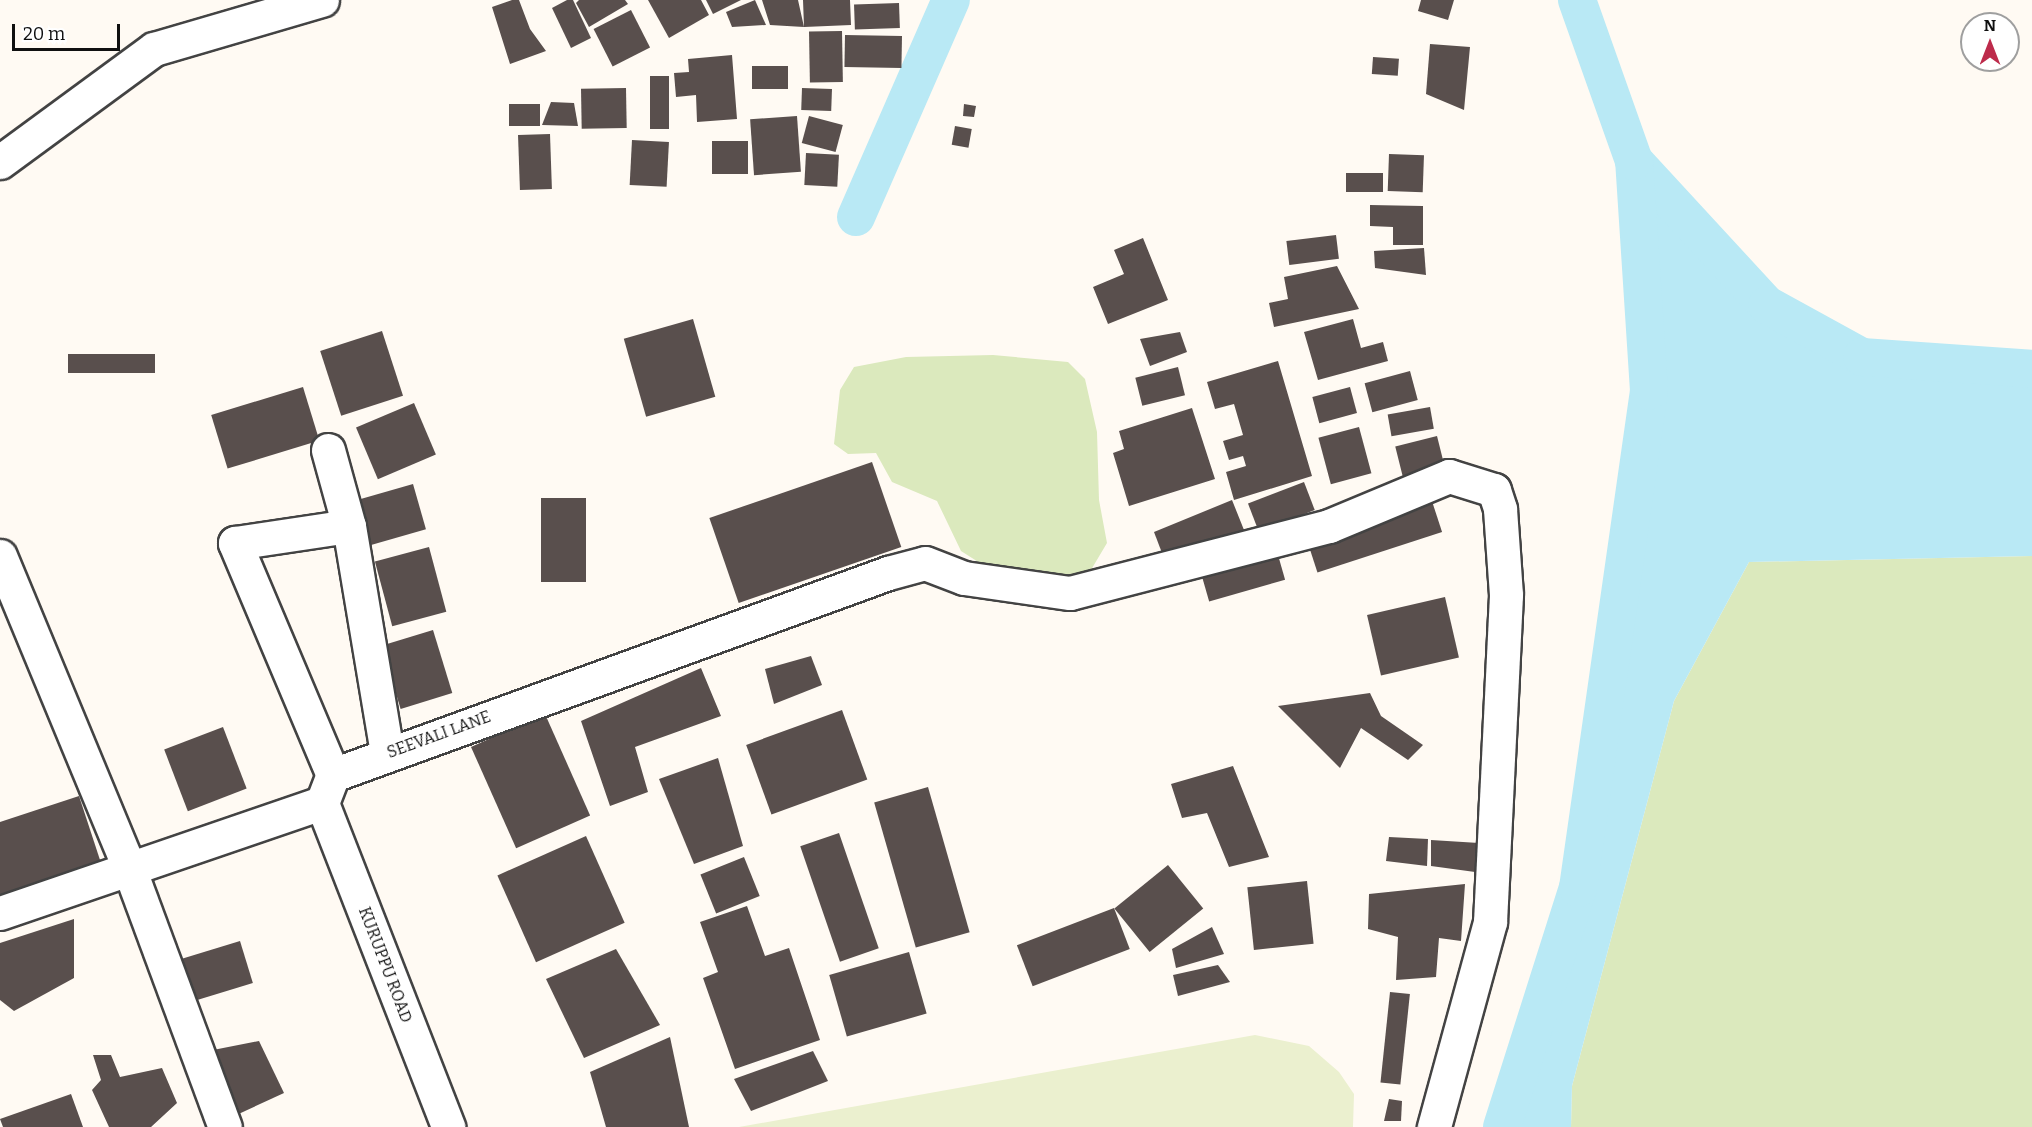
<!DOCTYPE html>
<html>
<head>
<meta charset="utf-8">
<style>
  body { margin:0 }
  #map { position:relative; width:2032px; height:1127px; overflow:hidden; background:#fffaf3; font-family:Bitter,serif }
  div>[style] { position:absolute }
  .green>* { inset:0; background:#dbe9bd }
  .pitch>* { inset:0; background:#ebf0cf }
  .water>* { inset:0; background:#b9e9f5 }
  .canal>* { height:38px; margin:-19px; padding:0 19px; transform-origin:19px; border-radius:19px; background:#b9e9f5 }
  .building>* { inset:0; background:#594f4d; transform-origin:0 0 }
  .roads { filter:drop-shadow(2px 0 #434343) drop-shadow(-2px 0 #434343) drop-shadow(0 2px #434343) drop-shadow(0 -2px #434343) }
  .minor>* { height:33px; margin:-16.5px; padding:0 16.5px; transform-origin:16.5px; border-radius:16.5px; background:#fff }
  span { translate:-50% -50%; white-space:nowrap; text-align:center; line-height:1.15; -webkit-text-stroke:6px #fff; paint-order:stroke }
  .street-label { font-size:16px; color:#101010 }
  .north { position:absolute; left:1960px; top:12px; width:60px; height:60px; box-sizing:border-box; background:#fff; border:2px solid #9f9f9f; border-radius:50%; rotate:0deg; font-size:16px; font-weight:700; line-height:24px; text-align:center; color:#101010 }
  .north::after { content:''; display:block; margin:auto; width:21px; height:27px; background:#bd2b4b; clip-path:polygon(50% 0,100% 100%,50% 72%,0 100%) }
  .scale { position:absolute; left:12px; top:24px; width:108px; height:27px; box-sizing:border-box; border:3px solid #101010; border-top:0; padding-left:8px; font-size:18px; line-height:21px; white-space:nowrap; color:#101010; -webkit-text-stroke:4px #fff; paint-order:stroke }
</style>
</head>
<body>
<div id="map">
  <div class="green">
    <i style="clip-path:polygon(993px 355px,1068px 362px,1085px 379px,1097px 432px,1099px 500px,1107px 543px,1082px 585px,1019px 588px,961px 551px,937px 501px,892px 482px,876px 453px,848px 454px,834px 444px,840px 390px,854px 367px,906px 357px)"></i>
    <i style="clip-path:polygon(2032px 556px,2032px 1127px,1571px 1127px,1572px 1086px,1674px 701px,1749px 562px)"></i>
  </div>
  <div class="pitch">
    <i style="clip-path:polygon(1255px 1035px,1309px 1046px,1339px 1072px,1354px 1094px,1353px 1127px,739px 1127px)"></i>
  </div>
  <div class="water">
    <i style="clip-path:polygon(1634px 161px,1767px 305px,1862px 357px,2032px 369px,2032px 556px,1749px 562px,1674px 701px,1572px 1086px,1571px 1127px,1502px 1127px,1578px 888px,1649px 391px)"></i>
  </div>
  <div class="canal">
    <i style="left:1634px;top:161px;width:196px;rotate:47.3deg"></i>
    <i style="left:1767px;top:305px;width:108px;rotate:28.7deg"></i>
    <i style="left:1862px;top:357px;width:170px;rotate:4deg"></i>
    <i style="left:856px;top:217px;width:237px;rotate:-66.4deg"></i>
    <i style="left:1502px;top:1127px;width:251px;rotate:-72.4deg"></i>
    <i style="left:1578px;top:888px;width:502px;rotate:-81.87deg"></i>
    <i style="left:1649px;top:391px;width:230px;rotate:-93.7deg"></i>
    <i style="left:1634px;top:161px;width:171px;rotate:-109.5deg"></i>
  </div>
  <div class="building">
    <i style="clip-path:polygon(512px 0,519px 0,530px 29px,546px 51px,510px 64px,492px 7px)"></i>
    <i style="clip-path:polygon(567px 0,573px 0,591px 38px,571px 48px,552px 8px)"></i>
    <i style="clip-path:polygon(579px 0,625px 0,628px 4px,589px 27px,576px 3px)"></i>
    <i style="clip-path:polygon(648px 0,701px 0,709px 15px,669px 38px)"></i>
    <i style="clip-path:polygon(706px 0,741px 0,713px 14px)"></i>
    <i style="clip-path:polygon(755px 0,766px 25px,732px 27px,726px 12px)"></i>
    <i style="clip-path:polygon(762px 0,798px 0,804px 27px,803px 0,850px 0,851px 25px,804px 27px,770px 25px)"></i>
    <i style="clip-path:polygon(1421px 0,1454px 0,1448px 20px,1418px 11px)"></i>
    <i style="left:899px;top:3px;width:25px;height:45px;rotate:88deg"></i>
    <i style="left:631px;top:10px;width:42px;height:42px;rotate:63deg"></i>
    <i style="left:842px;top:31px;width:51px;height:33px;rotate:89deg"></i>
    <i style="left:845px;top:35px;width:57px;height:32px;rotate:1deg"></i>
    <i style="clip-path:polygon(1430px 44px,1470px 47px,1464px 110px,1426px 94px)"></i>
    <i style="clip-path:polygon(732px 55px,737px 119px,697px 122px,696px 95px,676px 97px,674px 73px,689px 72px,688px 59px)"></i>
    <i style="left:1373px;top:57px;width:26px;height:17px;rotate:4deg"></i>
    <i style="left:752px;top:66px;width:36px;height:23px"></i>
    <i style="left:650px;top:76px;width:19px;height:53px"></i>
    <i style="left:626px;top:88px;width:40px;height:45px;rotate:89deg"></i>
    <i style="left:802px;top:88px;width:30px;height:22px;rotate:2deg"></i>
    <i style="clip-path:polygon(551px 102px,574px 103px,578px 126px,542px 125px)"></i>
    <i style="left:509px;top:104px;width:31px;height:22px"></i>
    <i style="clip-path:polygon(964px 104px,976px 106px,974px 117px,963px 116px)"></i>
    <i style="left:797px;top:116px;width:56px;height:47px;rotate:86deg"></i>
    <i style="left:809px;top:116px;width:35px;height:28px;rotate:15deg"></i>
    <i style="left:955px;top:126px;width:17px;height:19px;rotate:10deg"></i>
    <i style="left:550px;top:134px;width:55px;height:32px;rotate:88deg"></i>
    <i style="left:632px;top:140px;width:37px;height:45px;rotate:3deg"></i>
    <i style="left:712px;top:141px;width:36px;height:33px"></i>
    <i style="left:806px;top:153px;width:33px;height:32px;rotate:3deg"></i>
    <i style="left:1389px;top:154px;width:35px;height:37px;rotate:2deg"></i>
    <i style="left:1346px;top:173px;width:37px;height:19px"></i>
    <i style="clip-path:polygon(1370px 205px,1423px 206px,1423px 245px,1393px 245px,1393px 227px,1370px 226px)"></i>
    <i style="left:1336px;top:235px;width:24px;height:50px;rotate:83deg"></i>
    <i style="clip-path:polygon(1143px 238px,1168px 300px,1108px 324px,1093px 287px,1124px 274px,1114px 250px)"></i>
    <i style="clip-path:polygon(1424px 248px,1426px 275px,1375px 268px,1374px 251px)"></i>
    <i style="clip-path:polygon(1337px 266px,1359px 309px,1274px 327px,1269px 303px,1288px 299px,1284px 277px)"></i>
    <i style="left:693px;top:319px;width:81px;height:72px;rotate:74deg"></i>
    <i style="clip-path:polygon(1353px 319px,1361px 348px,1383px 342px,1388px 361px,1318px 380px,1304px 332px)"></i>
    <i style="left:382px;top:331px;width:68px;height:65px;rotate:72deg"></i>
    <i style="clip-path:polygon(1180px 332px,1187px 352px,1150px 366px,1140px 339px)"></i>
    <i style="left:68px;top:354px;width:87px;height:19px"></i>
    <i style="clip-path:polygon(1278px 361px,1312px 476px,1234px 500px,1226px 472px,1246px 466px,1243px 456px,1229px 460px,1223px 441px,1243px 435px,1234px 404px,1215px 409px,1207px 382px)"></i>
    <i style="left:1178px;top:367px;width:29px;height:44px;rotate:76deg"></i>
    <i style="left:1410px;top:371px;width:30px;height:47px;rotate:75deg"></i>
    <i style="left:303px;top:387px;width:56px;height:96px;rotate:73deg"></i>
    <i style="left:1350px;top:387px;width:27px;height:39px;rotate:75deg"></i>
    <i style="left:414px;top:403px;width:56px;height:63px;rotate:67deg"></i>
    <i style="left:1430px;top:407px;width:22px;height:43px;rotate:80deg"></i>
    <i style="clip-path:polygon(1192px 408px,1215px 479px,1129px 506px,1113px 453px,1124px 449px,1119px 431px)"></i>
    <i style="left:1359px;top:427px;width:48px;height:42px;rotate:75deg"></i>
    <i style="left:1437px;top:436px;width:32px;height:43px;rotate:76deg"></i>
    <i style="left:872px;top:462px;width:90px;height:172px;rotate:71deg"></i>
    <i style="left:1304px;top:482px;width:30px;height:60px;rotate:69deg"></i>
    <i style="left:413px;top:484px;width:47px;height:58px;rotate:74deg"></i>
    <i style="left:1430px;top:495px;width:39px;height:131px;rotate:72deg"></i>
    <i style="left:541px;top:498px;width:45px;height:84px"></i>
    <i style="clip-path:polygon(1232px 500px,1244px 530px,1162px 553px,1154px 532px)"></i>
    <i style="left:429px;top:547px;width:67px;height:56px;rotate:75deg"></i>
    <i style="left:1276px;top:548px;width:33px;height:79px;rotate:74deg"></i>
    <i style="left:1445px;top:597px;width:62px;height:80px;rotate:77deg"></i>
    <i style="left:433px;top:630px;width:66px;height:54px;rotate:73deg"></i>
    <i style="clip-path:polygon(811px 656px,822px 685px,774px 704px,765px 669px)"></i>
    <i style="clip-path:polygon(701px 668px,721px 716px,635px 747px,648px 792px,610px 806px,581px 721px)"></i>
    <i style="clip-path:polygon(1370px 693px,1381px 716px,1423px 745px,1408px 760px,1361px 728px,1340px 768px,1278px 706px)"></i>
    <i style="left:842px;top:710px;width:74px;height:102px;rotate:70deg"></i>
    <i style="left:545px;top:714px;width:111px;height:81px;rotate:66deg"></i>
    <i style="left:223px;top:727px;width:66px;height:63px;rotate:69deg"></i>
    <i style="clip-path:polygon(718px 758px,743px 846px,694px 864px,659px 779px)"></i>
    <i style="clip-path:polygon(1233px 766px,1269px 857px,1229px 867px,1207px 813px,1182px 818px,1171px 784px)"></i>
    <i style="left:928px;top:787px;width:151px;height:56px;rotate:74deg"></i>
    <i style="clip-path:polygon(79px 796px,101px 863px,0 896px,0 822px)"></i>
    <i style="left:839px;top:833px;width:122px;height:41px;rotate:71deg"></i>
    <i style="left:586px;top:836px;width:95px;height:97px;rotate:66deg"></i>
    <i style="clip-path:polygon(1389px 837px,1428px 839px,1427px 866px,1386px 861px)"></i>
    <i style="clip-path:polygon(1431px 840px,1479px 843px,1475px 872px,1431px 866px)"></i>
    <i style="left:744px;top:857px;width:42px;height:47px;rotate:68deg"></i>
    <i style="left:1168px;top:865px;width:56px;height:69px;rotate:51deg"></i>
    <i style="left:1307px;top:881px;width:63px;height:60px;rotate:84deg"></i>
    <i style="clip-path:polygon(1465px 884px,1461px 941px,1439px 938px,1436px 977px,1396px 980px,1398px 937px,1368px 929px,1369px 894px)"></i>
    <i style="clip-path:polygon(747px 906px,765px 956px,789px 948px,820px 1040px,735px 1069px,703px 978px,718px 972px,700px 922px)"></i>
    <i style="left:1114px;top:908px;width:44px;height:104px;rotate:69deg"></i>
    <i style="clip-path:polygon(74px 919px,74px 978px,14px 1011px,0 1000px,0 943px)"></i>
    <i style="clip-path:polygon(1212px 927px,1224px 954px,1176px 968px,1172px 949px)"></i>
    <i style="left:240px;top:941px;width:44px;height:65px;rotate:73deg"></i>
    <i style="clip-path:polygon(616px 949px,660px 1025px,584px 1058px,546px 979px)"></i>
    <i style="left:909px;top:952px;width:64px;height:83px;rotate:74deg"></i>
    <i style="clip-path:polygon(1218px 965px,1230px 982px,1178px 996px,1173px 975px)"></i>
    <i style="left:1390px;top:992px;width:20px;height:91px;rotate:6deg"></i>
    <i style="clip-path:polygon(670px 1037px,689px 1127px,606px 1127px,590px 1072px)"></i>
    <i style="clip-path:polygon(259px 1041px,284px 1093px,232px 1117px,213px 1050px)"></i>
    <i style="clip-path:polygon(813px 1051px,828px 1081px,751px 1111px,734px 1079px)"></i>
    <i style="clip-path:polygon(93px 1055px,111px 1055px,120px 1077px,162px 1068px,177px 1103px,151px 1127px,109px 1127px,92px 1090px,101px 1080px)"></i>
    <i style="clip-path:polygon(71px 1094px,83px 1127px,3px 1127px,0 1119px)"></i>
    <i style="clip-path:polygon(1389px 1099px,1402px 1101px,1401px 1121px,1384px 1121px)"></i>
  </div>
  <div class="roads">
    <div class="minor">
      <i style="left:0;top:162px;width:191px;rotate:-36.3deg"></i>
      <i style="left:154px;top:49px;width:175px;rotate:-16.3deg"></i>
      <i style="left:328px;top:450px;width:79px;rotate:74.6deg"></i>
      <i style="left:349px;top:526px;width:231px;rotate:80.5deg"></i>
      <i style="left:0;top:556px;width:338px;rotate:67.5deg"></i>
      <i style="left:129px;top:868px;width:276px;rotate:69.7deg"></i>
      <i style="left:333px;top:775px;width:252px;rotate:-112.9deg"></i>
      <i style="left:235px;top:543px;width:115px;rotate:-8.5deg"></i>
      <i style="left:322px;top:803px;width:348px;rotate:68.7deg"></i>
      <i style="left:0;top:913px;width:340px;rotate:-18.9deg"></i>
      <i style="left:322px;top:803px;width:30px;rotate:-69deg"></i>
      <i style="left:333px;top:775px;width:591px;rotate:-20deg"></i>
      <i style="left:888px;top:573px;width:38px;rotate:-15deg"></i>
      <i style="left:925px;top:563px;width:42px;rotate:21deg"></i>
      <i style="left:964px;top:578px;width:107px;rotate:8.1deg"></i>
      <i style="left:1070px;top:593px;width:268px;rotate:-14.5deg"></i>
      <i style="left:1329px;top:526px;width:130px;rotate:-22.6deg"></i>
      <i style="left:1449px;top:476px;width:47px;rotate:17.3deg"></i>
      <i style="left:1494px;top:490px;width:20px;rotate:72deg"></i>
      <i style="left:1500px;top:509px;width:86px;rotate:86deg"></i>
      <i style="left:1506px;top:595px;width:327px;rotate:92.8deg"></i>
      <i style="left:1490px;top:922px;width:213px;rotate:105.3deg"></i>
    </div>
  </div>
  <div class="street-label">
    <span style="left:439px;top:735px;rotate:-20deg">SEEVALI LANE</span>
    <span style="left:385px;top:965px;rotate:69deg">KURUPPU ROAD</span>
  </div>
  <div class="north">N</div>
  <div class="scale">20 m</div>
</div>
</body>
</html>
